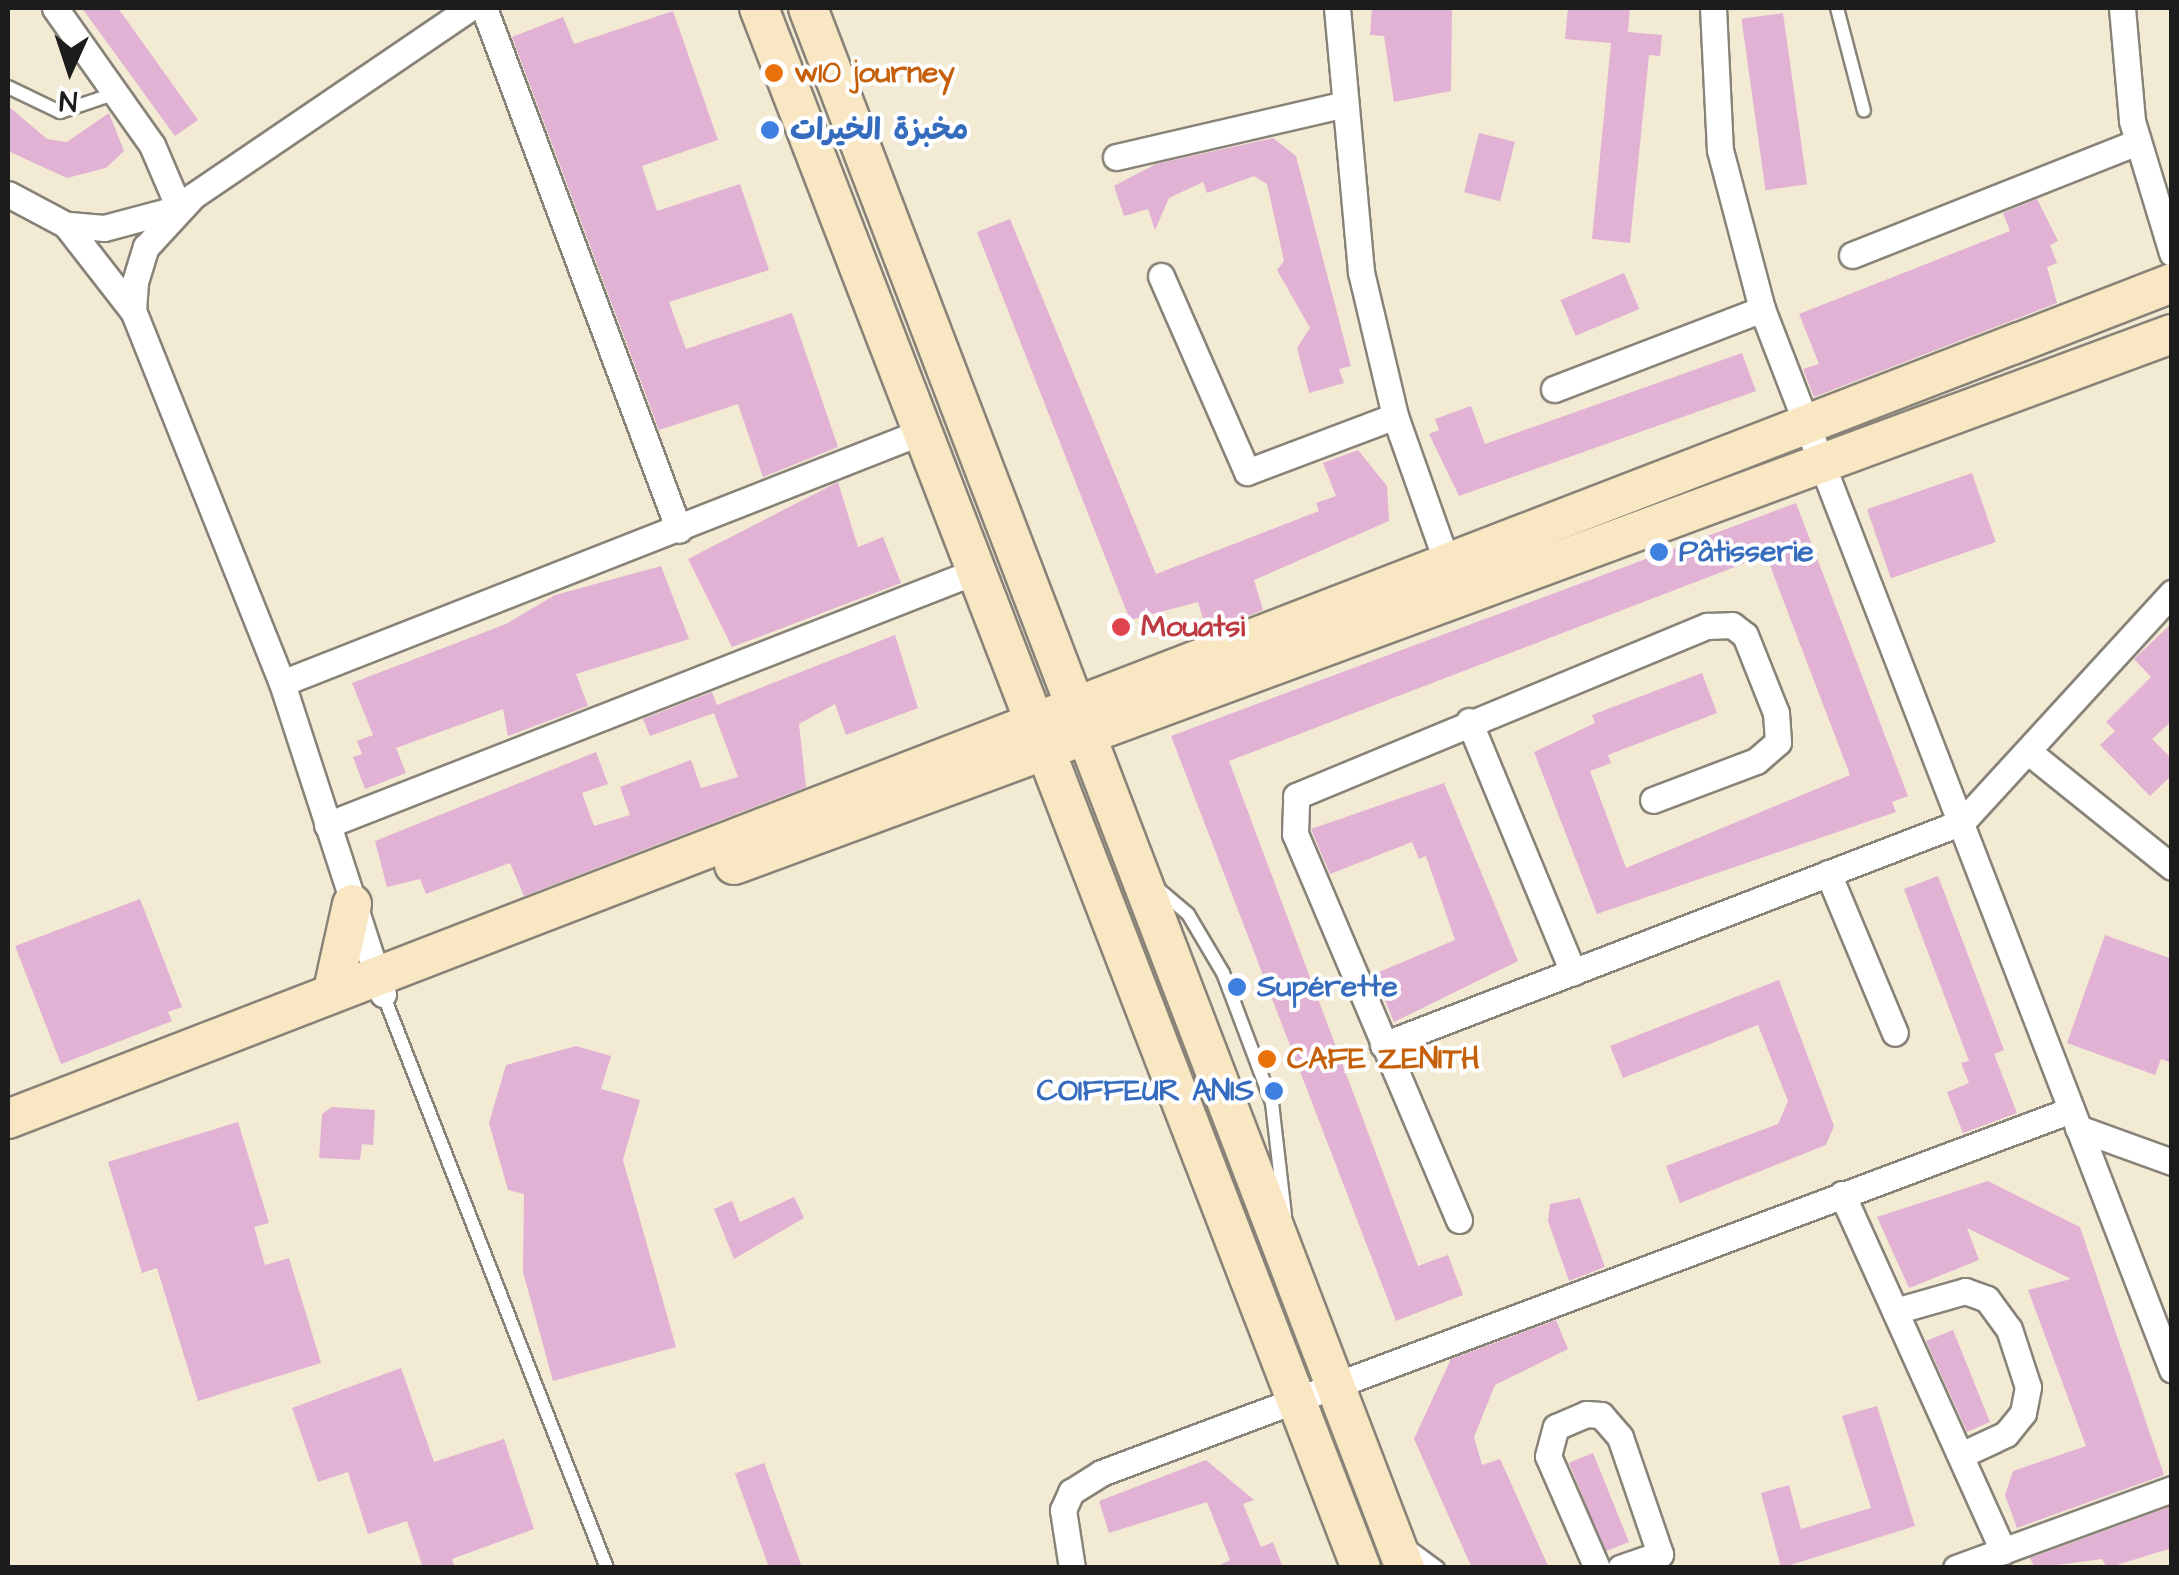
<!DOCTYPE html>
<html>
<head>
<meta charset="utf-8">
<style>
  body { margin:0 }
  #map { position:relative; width:2179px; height:1575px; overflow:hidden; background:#f3ead4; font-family:"Architects Daughter","Playpen Sans Arabic",sans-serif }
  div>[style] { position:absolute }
  .building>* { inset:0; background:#e1b2d3; transform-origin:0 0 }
  .roads { filter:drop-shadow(2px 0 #888378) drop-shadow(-2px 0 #888378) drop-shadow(0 2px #888378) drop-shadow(0 -2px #888378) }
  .lane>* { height:12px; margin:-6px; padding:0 6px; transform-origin:6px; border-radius:6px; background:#fff }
  .street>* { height:25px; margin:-12.5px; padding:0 12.5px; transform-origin:12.5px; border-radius:12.5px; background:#fff }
  .secondary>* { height:38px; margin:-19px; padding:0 19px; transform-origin:19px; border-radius:19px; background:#f9e7c3 }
  .dots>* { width:28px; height:28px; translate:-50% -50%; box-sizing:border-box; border:5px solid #fff; border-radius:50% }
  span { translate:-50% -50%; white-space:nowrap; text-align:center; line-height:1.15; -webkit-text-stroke:8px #fff; paint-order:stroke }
  .food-label { font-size:30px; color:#c56008; font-weight:700 }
  .left { translate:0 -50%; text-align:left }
  .shop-label { font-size:30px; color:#366cbe; font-weight:700 }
  .right { translate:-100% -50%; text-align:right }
  .health-label { font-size:30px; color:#be3a42; font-weight:700 }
  .frame { position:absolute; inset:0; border:10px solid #1c1c1c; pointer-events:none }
  .north { position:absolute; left:20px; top:20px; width:100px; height:100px; -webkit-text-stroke:8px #fff; paint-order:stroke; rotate:183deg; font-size:28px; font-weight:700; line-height:40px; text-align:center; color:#1c1c1c }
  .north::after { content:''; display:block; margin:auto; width:35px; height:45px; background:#1c1c1c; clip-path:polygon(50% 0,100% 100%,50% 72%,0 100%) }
</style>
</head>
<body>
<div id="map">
  <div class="building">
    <i style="clip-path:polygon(82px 8px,118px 8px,198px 120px,175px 136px)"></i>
    <i style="clip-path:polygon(1372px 8px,1452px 8px,1451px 91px,1394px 102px,1384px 36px,1370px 35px)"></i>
    <i style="clip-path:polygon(1568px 8px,1630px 8px,1628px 32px,1662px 35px,1660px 56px,1649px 55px,1630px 243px,1592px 239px,1611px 43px,1565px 39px)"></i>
    <i style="clip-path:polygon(673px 11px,718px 140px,642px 166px,657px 211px,740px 184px,769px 270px,669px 302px,686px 349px,792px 313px,838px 447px,763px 477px,738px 404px,659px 430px,512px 37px,563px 17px,574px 44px)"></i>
    <i style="left:1783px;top:13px;width:173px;height:42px;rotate:82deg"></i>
    <i style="clip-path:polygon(8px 106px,47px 139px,67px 142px,109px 113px,124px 151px,106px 168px,67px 178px,8px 151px)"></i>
    <i style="left:1479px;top:133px;width:37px;height:61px;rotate:14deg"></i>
    <i style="clip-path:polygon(1273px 138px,1296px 156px,1351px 366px,1339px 369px,1344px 383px,1309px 393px,1297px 348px,1310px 328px,1277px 270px,1284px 261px,1267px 184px,1254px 176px,1207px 193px,1203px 182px,1169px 198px,1155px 230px,1148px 209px,1124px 216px,1114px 186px,1156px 164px)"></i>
    <i style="clip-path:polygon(2037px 199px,2058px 241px,2050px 245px,2057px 263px,2047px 267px,2057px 303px,1814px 397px,1803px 369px,1819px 364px,1799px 314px,2010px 231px,2003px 213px)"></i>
    <i style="clip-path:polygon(1010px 219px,1156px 574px,1319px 511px,1316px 503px,1336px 496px,1323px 463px,1358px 450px,1387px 486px,1389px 521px,1254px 580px,1263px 610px,1207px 632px,1198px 602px,1130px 620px,977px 232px)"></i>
    <i style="left:1624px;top:273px;width:39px;height:69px;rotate:67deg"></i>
    <i style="clip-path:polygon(1742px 353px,1756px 391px,1459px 496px,1429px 434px,1439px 430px,1435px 419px,1471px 406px,1485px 444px)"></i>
    <i style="left:1972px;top:473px;width:73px;height:111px;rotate:71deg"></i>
    <i style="clip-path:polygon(838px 482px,858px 547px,883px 537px,901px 583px,732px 647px,688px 559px)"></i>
    <i style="clip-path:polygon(1796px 503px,1908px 796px,1892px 802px,1896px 812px,1597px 914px,1534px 752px,1595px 723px,1592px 715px,1702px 673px,1717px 713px,1608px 755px,1611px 763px,1590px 771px,1626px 868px,1850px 775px,1766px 555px,1229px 761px,1418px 1266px,1448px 1255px,1463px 1295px,1396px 1321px,1171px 736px)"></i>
    <i style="clip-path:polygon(661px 566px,689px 639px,576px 674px,588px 706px,508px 736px,503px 709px,396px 748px,406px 773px,365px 789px,353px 757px,362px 754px,357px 741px,373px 735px,352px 683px,506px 624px,555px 595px)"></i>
    <i style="clip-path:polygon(2172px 623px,2172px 721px,2152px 739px,2172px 759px,2172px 775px,2150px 796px,2100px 745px,2115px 731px,2106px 722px,2151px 677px,2134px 659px)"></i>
    <i style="clip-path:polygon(895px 635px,918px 708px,846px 735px,835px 704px,799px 724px,806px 787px,524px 896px,510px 863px,426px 894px,420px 879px,387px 887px,375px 841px,596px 752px,608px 784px,582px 793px,594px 826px,630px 815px,620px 787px,691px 760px,701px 788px,738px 777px,714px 713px,650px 736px,643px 719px,712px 692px,717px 705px)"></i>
    <i style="clip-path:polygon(1444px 783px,1518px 961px,1394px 1022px,1374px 974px,1455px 940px,1426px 856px,1419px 859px,1412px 842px,1330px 874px,1311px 829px)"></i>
    <i style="clip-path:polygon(1938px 876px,2004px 1050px,1994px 1054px,2017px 1113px,1963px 1133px,1947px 1092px,1969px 1083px,1961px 1063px,1969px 1061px,1904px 889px)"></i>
    <i style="clip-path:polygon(140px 899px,182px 1007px,168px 1012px,172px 1021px,61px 1064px,15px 946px)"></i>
    <i style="clip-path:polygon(2105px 935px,2172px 959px,2172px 1063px,2161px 1059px,2155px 1075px,2067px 1043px)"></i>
    <i style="clip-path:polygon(1779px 980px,1834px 1126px,1826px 1145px,1680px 1203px,1666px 1166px,1778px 1124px,1788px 1101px,1758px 1025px,1623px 1078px,1610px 1046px)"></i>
    <i style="clip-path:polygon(576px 1046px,611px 1056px,601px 1089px,640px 1100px,623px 1160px,676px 1347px,553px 1381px,523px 1272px,524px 1194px,508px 1190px,489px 1123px,506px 1065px)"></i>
    <i style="clip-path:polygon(332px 1107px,375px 1110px,373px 1145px,362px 1144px,360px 1160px,319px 1158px,322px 1114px)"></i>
    <i style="clip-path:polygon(238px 1122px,269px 1223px,254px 1227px,265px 1265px,289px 1258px,321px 1363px,198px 1401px,157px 1268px,142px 1273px,108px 1162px)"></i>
    <i style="clip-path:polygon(1988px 1181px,2080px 1227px,2164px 1475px,2017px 1528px,2005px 1495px,2013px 1471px,2086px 1446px,2028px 1290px,2071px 1279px,1967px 1228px,1979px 1260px,1909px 1288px,1877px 1217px)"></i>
    <i style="clip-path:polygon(794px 1197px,804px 1218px,734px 1259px,714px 1209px,732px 1201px,740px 1222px)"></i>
    <i style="clip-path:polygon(1580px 1198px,1605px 1267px,1569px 1281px,1548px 1221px,1550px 1204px)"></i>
    <i style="clip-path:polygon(1556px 1320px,1568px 1349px,1495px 1385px,1474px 1437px,1482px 1465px,1500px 1459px,1549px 1568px,1472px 1568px,1414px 1439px,1451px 1359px)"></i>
    <i style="clip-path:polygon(1953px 1330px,1990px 1422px,1967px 1432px,1926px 1341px)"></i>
    <i style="clip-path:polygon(401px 1368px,434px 1462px,504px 1439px,534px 1529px,452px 1559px,455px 1568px,423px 1568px,407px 1521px,368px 1534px,348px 1472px,318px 1482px,292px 1408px)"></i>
    <i style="clip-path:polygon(1877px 1406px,1915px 1526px,1781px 1568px,1761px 1493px,1789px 1485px,1801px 1529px,1871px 1508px,1842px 1416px)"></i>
    <i style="left:1593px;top:1453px;width:96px;height:26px;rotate:68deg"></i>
    <i style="clip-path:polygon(1206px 1460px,1254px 1500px,1243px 1504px,1261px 1547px,1273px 1542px,1283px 1568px,1214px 1568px,1230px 1560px,1207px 1502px,1109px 1533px,1099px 1501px)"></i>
    <i style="left:764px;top:1463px;width:112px;height:31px;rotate:70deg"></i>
    <i style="clip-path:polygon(2172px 1506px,2172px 1548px,2107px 1568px,2102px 1559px,2035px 1568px,2030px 1558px)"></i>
  </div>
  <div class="roads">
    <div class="lane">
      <i style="left:1837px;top:8px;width:106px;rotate:75.3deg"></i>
      <i style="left:8px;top:87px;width:58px;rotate:25.7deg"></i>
      <i style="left:60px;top:112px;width:59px;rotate:-18.7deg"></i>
      <i style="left:1155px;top:886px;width:43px;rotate:40.3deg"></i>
      <i style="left:1188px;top:914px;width:69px;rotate:59.3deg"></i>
      <i style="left:1223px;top:973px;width:139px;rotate:69.3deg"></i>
      <i style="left:1272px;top:1103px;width:113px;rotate:83.4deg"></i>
      <i style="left:383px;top:994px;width:616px;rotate:68.68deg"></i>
      <i style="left:1404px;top:1543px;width:42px;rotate:36.3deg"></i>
    </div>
    <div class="street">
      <i style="left:55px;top:8px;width:168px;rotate:54.7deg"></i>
      <i style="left:152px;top:145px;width:69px;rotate:66.8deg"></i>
      <i style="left:179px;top:208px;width:78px;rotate:165.1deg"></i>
      <i style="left:104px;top:228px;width:38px;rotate:-175deg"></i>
      <i style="left:484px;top:8px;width:557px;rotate:69.52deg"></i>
      <i style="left:1337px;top:8px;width:265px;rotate:84.8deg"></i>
      <i style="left:1361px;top:272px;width:148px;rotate:76.7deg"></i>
      <i style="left:1395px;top:416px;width:171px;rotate:70.5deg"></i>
      <i style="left:1713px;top:8px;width:142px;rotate:87.2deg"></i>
      <i style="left:1720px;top:150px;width:164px;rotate:75.2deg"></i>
      <i style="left:1762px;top:309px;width:1137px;rotate:68.87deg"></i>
      <i style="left:2122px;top:8px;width:113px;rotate:84.9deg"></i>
      <i style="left:2132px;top:121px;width:138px;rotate:73.1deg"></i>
      <i style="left:1116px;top:157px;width:232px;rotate:-13deg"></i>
      <i style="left:8px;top:194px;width:66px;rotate:28.1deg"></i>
      <i style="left:66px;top:225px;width:109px;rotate:52.1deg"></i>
      <i style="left:1852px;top:255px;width:307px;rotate:-21.6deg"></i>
      <i style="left:1161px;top:276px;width:214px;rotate:66.3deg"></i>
      <i style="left:1247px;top:472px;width:158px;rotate:-20.7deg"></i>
      <i style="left:1554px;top:389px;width:223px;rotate:-21deg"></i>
      <i style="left:282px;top:683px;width:687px;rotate:-21.44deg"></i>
      <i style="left:1469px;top:721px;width:272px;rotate:67.5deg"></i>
      <i style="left:2030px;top:753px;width:182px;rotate:38.8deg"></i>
      <i style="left:327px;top:825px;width:697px;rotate:-21.37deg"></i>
      <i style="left:1828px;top:873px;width:173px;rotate:67.3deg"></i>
      <i style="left:383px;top:994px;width:327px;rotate:-108deg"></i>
      <i style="left:282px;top:683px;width:401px;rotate:-111.8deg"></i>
      <i style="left:133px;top:311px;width:29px;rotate:-86deg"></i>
      <i style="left:135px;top:282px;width:37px;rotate:-73deg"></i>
      <i style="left:146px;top:247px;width:69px;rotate:-47.3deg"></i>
      <i style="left:193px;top:196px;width:335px;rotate:-34.2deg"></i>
      <i style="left:1383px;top:1045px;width:620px;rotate:-21.06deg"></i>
      <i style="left:1962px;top:822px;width:311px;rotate:-47.5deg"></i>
      <i style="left:2078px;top:1128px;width:100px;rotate:19.9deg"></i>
      <i style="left:1842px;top:1194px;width:392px;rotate:65.7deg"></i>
      <i style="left:1459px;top:1220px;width:419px;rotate:-113deg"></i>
      <i style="left:1295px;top:834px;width:38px;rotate:-88deg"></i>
      <i style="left:1296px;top:796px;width:445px;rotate:-22.5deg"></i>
      <i style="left:1707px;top:626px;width:25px;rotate:-2deg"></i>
      <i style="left:1732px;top:625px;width:16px;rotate:38deg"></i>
      <i style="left:1745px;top:635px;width:84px;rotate:68.3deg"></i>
      <i style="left:1776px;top:713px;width:29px;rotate:86deg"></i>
      <i style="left:1778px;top:742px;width:29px;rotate:139deg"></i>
      <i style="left:1756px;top:761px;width:110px;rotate:159.3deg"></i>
      <i style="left:1895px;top:1311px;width:73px;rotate:-15.9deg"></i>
      <i style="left:1965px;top:1291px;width:23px;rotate:20deg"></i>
      <i style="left:1987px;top:1299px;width:37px;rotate:54deg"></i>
      <i style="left:2009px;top:1329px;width:61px;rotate:71.9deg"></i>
      <i style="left:2028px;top:1387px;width:26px;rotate:101deg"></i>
      <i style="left:2023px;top:1413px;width:27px;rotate:129deg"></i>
      <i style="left:2006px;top:1434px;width:50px;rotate:155deg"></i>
      <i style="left:1072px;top:1568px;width:59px;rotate:-98.8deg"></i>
      <i style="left:1063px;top:1510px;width:20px;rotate:-66deg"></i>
      <i style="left:1071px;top:1492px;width:36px;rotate:-32deg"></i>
      <i style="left:1101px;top:1473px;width:1036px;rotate:-20.52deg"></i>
      <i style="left:1597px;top:1568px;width:122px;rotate:-113.6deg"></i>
      <i style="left:1548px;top:1456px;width:30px;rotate:-75deg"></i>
      <i style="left:1556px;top:1427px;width:33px;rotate:-23deg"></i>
      <i style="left:1586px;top:1414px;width:15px;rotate:4deg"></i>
      <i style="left:1601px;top:1415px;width:29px;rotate:49deg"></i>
      <i style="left:1620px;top:1437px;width:124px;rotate:71.1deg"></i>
      <i style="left:1660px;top:1554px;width:42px;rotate:160.7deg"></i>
      <i style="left:1956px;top:1568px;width:230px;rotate:-20.1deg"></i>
    </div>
    <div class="secondary">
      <i style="left:759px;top:8px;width:1672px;rotate:68.9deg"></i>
      <i style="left:808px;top:8px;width:1670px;rotate:69.06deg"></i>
      <i style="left:734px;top:865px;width:1533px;rotate:-20.27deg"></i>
      <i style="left:333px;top:990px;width:88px;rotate:-77.5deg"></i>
      <i style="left:8px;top:1119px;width:2320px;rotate:-21.12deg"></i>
    </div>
  </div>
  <div class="dots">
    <i style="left:774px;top:73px;background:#e8710a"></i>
    <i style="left:770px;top:130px;background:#3f7fe0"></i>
    <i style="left:1659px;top:552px;background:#3f7fe0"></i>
    <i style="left:1121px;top:627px;background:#e0444e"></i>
    <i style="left:1237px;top:987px;background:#3f7fe0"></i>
    <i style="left:1267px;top:1059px;background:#e8710a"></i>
    <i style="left:1274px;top:1091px;background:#3f7fe0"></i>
  </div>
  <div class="food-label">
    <span class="left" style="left:794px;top:73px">w10 journey</span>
    <span class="left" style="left:1287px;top:1059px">CAFE ZENITH</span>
  </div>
  <div class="shop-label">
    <span class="left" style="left:790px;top:130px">مخبزة الخيرات</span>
    <span class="left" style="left:1679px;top:552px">Pâtisserie</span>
    <span class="left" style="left:1257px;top:987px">Supérette</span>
    <span class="right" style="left:1254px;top:1091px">COIFFEUR ANIS</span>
  </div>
  <div class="health-label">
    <span class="left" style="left:1141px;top:627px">Mouatsi</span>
  </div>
  <div class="frame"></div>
  <div class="north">N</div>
</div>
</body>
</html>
